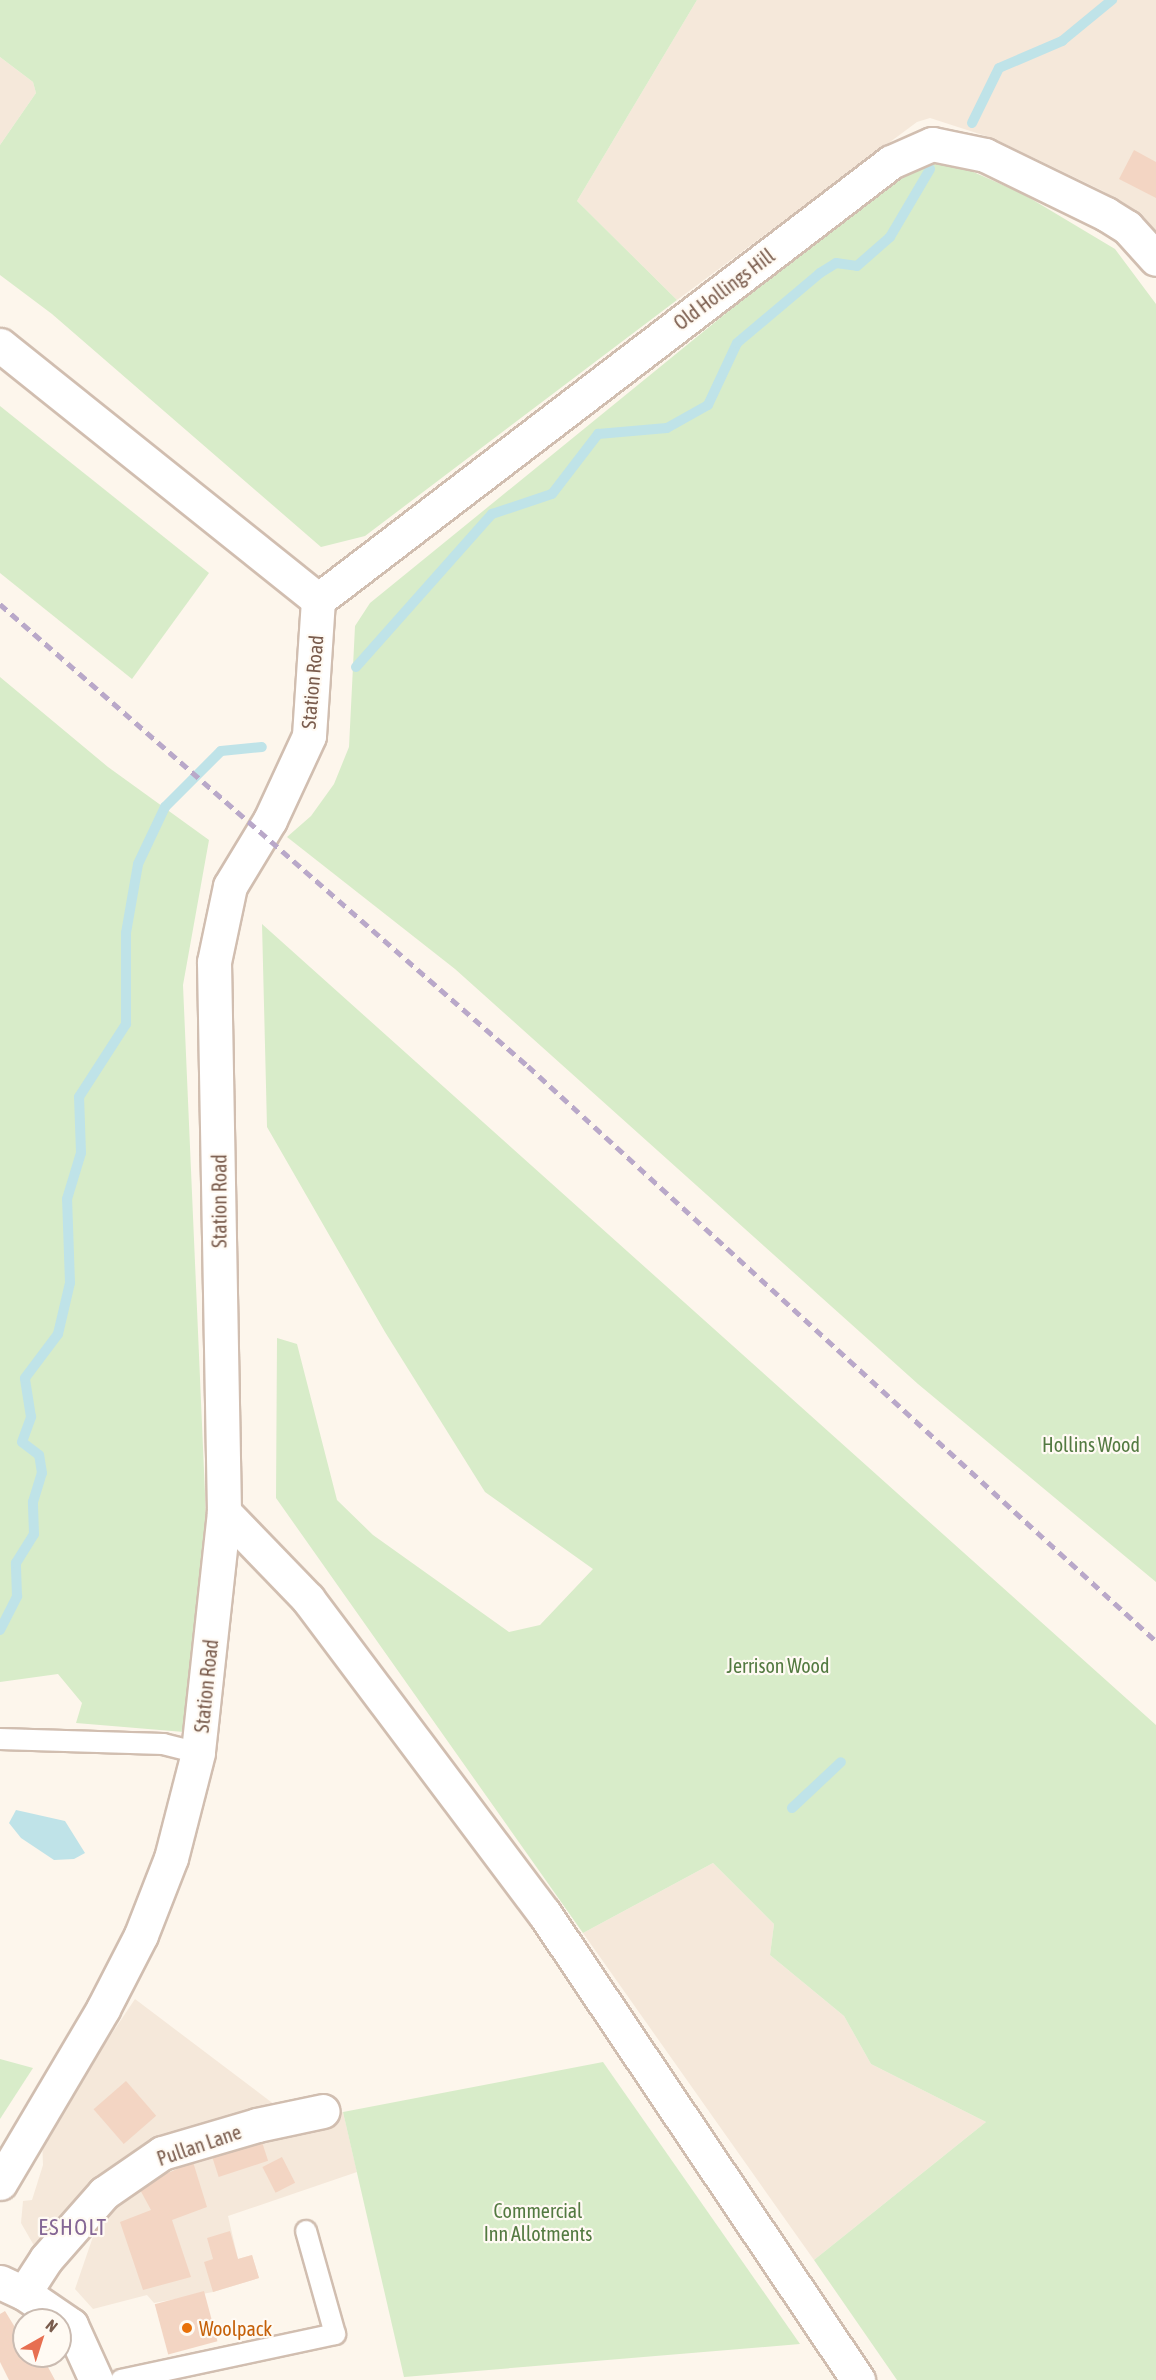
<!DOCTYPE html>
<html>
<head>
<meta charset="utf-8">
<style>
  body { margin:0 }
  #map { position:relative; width:1156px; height:2380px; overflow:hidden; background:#fdf6ec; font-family:"Asap Condensed",sans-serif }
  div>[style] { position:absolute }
  .residential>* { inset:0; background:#f5e8da }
  .green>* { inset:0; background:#d8ecc9 }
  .water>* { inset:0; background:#bfe3e8 }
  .stream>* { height:10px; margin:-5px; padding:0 5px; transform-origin:5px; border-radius:5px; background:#bfe3e8 }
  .building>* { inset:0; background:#f3d5c3; transform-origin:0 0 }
  .roads { filter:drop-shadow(2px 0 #d1beb0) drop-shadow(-2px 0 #d1beb0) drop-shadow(0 2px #d1beb0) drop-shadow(0 -2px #d1beb0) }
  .lane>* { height:20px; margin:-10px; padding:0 10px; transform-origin:10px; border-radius:10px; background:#fff }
  .street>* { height:33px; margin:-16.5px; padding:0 16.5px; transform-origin:16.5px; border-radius:16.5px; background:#fff }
  .rail>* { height:4.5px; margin-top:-2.25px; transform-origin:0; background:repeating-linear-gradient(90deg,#b9a8c9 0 9px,transparent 0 15px) }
  .dots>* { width:16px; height:16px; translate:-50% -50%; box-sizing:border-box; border:3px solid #fffaf3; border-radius:50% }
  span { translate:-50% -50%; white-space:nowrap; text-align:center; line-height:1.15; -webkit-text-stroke:4.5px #fffaf3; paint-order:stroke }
  .street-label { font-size:20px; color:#7a5c4d }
  .park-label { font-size:20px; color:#537a41 }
  .food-label { font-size:20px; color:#c56008 }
  .left { translate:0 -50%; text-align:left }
  .quarter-label { font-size:22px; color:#846695; letter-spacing:1.5px }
  .north { position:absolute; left:12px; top:2308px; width:60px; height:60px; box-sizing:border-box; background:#fffaf3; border:2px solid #cabbb1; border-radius:50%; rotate:39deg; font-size:16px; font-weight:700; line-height:24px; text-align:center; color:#7a5c4d }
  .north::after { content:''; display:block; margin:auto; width:21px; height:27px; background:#e76f51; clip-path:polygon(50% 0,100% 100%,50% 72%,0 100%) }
</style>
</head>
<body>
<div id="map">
  <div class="residential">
    <i style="clip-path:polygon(697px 0,1156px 0,1156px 231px,1134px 210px,1103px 191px,995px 139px,930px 118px,917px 122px,677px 300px,577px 201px)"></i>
    <i style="clip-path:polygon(0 57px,33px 82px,36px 93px,0 145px)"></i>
    <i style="clip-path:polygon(713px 1863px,774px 1924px,770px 1955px,844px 2016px,871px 2064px,986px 2122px,814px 2260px,583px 1933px)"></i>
    <i style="clip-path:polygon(135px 1999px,275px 2105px,170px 2135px,90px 2183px,36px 2249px,21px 2223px,23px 2201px,32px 2200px,43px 2165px,42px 2138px)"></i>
    <i style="clip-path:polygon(343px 2112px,357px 2172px,228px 2216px,238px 2259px,252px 2255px,259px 2278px,213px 2292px,154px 2303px,147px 2295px,93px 2309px,75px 2289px,97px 2225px,138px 2186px,193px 2162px)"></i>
  </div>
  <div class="green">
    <i style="clip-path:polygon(0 0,697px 0,577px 201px,677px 300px,365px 536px,321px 547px,52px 314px,0 275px,0 145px,36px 93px,33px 82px,0 57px)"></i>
    <i style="clip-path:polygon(942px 158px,1023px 194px,1115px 249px,1156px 304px,1156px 1582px,918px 1384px,455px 969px,287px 837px,311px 816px,334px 784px,349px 747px,355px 626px,370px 603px,902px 170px)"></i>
    <i style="clip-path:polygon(0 406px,209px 573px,132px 679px,0 573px)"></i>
    <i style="clip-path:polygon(0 677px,108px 767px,209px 840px,183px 985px,207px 1540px,184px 1732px,76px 1723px,82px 1703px,58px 1674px,0 1682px)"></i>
    <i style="clip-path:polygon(262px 924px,1156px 1725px,1156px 2380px,897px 2380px,814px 2260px,986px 2122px,871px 2064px,844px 2016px,770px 1955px,774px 1924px,713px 1863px,583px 1933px,276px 1498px,277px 1338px,297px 1344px,337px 1500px,373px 1535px,509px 1632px,540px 1625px,593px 1569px,485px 1492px,385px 1332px,267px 1127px)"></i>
    <i style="clip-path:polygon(0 2059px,33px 2068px,0 2119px)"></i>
    <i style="clip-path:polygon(603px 2062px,800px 2344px,404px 2377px,343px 2112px)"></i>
  </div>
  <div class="water">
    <i style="clip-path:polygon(16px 1810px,65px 1821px,85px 1853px,74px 1859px,54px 1860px,21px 1838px,9px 1823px)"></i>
  </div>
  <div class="stream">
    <i style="left:972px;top:123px;width:61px;rotate:-63.9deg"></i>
    <i style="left:999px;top:68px;width:69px;rotate:-23.2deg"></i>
    <i style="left:1062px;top:41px;width:65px;rotate:-39.4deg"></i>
    <i style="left:356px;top:667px;width:205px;rotate:-48.4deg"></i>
    <i style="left:492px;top:514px;width:63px;rotate:-18.4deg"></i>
    <i style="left:552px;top:494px;width:76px;rotate:-52.5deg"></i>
    <i style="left:598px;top:434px;width:69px;rotate:-5deg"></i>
    <i style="left:667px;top:428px;width:47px;rotate:-29.3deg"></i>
    <i style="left:708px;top:405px;width:68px;rotate:-64.9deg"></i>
    <i style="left:737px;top:343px;width:109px;rotate:-40.1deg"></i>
    <i style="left:820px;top:273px;width:19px;rotate:-32deg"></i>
    <i style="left:836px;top:263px;width:21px;rotate:8deg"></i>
    <i style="left:857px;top:266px;width:44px;rotate:-41.3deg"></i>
    <i style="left:890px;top:237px;width:79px;rotate:-59.5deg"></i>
    <i style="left:0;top:1630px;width:38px;rotate:-63deg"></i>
    <i style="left:17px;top:1596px;width:33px;rotate:-92deg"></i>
    <i style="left:16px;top:1563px;width:34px;rotate:-58deg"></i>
    <i style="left:34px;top:1534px;width:32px;rotate:-92deg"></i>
    <i style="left:33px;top:1502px;width:30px;rotate:-73deg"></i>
    <i style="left:42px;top:1473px;width:18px;rotate:-99deg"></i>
    <i style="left:39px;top:1455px;width:21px;rotate:-143deg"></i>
    <i style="left:22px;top:1442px;width:27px;rotate:-70deg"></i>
    <i style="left:31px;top:1417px;width:39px;rotate:-99deg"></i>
    <i style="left:25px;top:1378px;width:55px;rotate:-53.1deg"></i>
    <i style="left:58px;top:1334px;width:52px;rotate:-76.8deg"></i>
    <i style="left:70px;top:1283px;width:84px;rotate:-92deg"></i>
    <i style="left:67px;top:1199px;width:48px;rotate:-73.1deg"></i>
    <i style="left:81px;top:1153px;width:56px;rotate:-92deg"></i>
    <i style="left:79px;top:1097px;width:87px;rotate:-57.2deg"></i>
    <i style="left:126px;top:1024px;width:91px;rotate:-90deg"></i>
    <i style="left:126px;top:933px;width:70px;rotate:-80.1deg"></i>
    <i style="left:138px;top:864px;width:63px;rotate:-64.7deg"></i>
    <i style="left:165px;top:807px;width:79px;rotate:-45deg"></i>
    <i style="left:221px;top:751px;width:41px;rotate:-5.6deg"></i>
    <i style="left:792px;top:1808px;width:67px;rotate:-43.2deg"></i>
  </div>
  <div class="building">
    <i style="clip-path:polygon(1134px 150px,1156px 162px,1156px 198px,1119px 179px)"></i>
    <i style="left:126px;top:2081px;width:46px;height:43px;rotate:49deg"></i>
    <i style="left:261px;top:2139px;width:23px;height:52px;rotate:72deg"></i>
    <i style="left:282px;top:2157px;width:29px;height:22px;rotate:63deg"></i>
    <i style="clip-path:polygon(193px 2162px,207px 2207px,172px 2220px,191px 2277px,143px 2290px,120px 2222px,151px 2210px,138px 2186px)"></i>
    <i style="clip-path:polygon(230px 2231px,238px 2259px,252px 2255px,259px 2278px,213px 2292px,204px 2262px,213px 2259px,207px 2238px)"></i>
    <i style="left:204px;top:2291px;width:52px;height:51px;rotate:75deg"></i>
    <i style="clip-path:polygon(5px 2311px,16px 2329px,24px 2322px,24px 2356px,42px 2356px,55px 2380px,9px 2380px,0 2362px,0 2314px)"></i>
  </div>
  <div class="roads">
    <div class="lane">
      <i style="left:0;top:1739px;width:163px;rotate:1.8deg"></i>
      <i style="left:163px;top:1744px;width:36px;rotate:14deg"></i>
      <i style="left:121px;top:2380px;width:219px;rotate:-12.1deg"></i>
      <i style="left:335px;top:2334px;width:107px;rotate:-105.7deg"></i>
    </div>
    <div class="street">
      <i style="left:0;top:345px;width:408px;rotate:38.7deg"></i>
      <i style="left:318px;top:600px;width:136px;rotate:93.8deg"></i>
      <i style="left:309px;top:736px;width:93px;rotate:114.9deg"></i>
      <i style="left:270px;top:820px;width:77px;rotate:121.2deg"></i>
      <i style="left:230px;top:886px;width:78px;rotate:101.9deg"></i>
      <i style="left:214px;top:962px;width:550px;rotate:88.96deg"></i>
      <i style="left:224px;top:1512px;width:242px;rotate:96.2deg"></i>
      <i style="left:198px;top:1753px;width:108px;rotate:104.4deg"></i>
      <i style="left:171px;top:1858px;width:83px;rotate:111.3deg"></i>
      <i style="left:141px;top:1935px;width:83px;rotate:117.2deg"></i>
      <i style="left:103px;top:2009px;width:202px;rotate:120.6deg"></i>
      <i style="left:318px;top:600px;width:721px;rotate:-37.39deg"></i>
      <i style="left:891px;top:162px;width:45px;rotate:-23.7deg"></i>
      <i style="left:932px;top:144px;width:54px;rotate:11.7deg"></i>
      <i style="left:985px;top:155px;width:135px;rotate:26deg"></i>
      <i style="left:1106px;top:214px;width:25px;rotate:32deg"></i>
      <i style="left:1127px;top:227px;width:43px;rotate:47.8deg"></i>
      <i style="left:224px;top:1512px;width:121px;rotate:46deg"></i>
      <i style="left:308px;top:1599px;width:393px;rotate:53.1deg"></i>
      <i style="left:544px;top:1913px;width:563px;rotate:56.08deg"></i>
      <i style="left:0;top:2282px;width:26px;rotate:25deg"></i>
      <i style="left:24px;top:2293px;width:57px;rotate:34.2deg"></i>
      <i style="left:71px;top:2325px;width:60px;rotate:65.6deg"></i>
      <i style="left:24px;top:2293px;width:40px;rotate:-57.1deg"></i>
      <i style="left:46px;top:2259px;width:88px;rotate:-48.7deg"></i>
      <i style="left:104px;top:2193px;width:70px;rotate:-34.6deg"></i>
      <i style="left:162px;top:2153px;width:99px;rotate:-16.4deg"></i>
      <i style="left:257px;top:2125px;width:67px;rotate:-12deg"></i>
    </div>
  </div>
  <div class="rail">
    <i style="left:0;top:604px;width:702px;rotate:41.19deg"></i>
    <i style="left:528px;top:1066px;width:851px;rotate:42.48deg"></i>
  </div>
  <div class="dots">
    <i style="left:187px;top:2328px;background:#e8710a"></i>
  </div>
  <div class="street-label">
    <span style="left:724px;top:289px;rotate:-37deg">Old Hollings Hill</span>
    <span style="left:312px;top:682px;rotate:-85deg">Station Road</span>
    <span style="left:219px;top:1201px;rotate:-90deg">Station Road</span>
    <span style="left:206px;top:1686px;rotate:-84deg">Station Road</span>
    <span style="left:199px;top:2145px;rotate:-19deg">Pullan Lane</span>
  </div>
  <div class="park-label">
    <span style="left:1091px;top:1444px">Hollins Wood</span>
    <span style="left:778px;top:1665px">Jerrison Wood</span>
    <span style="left:538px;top:2222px">Commercial<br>Inn Allotments</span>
  </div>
  <div class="food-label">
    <span class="left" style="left:199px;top:2328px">Woolpack</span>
  </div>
  <div class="quarter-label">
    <span style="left:73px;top:2228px">ESHOLT</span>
  </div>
  <div class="north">N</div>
</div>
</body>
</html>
